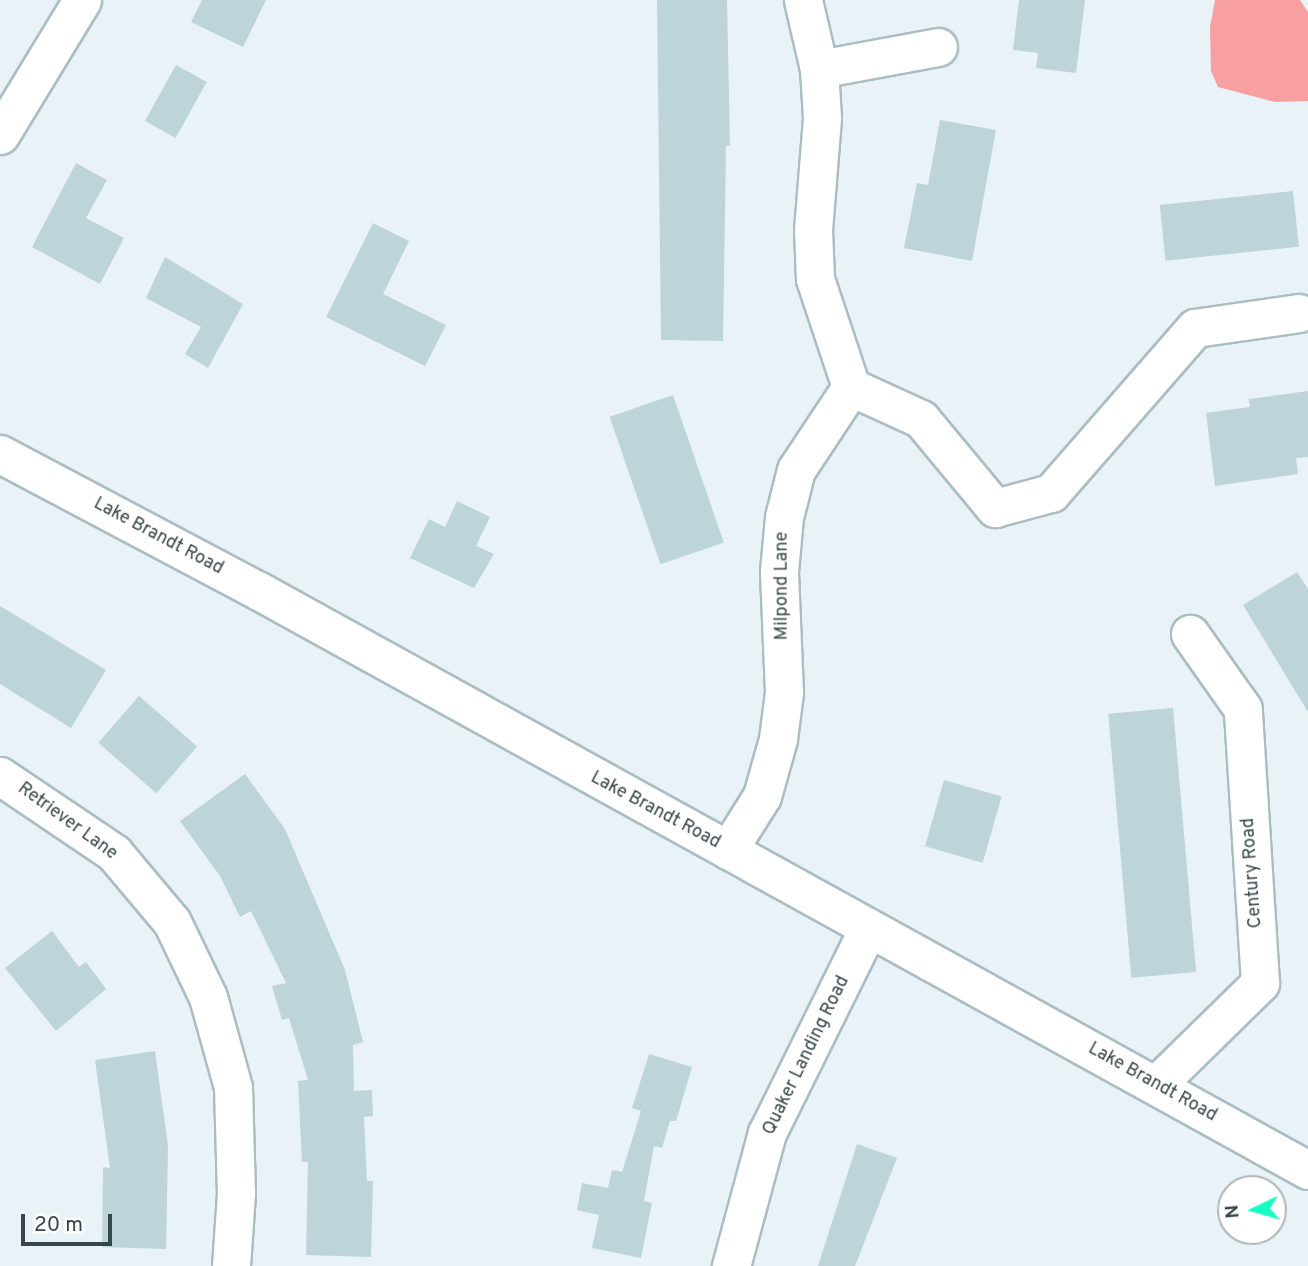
<!DOCTYPE html>
<style>
body{margin:0}
#map{position:relative;width:1308px;height:1266px;overflow:hidden;background:#e9f2f6;font-family:Overpass,sans-serif}
div>[style]{position:absolute}
.water>*{inset:0;background:#f8a0a1}
.building>*{inset:0;background:#bdd4d9;transform-origin:0 0}
.roads{filter:drop-shadow(2px 0 #aabdc2) drop-shadow(-2px 0 #aabdc2) drop-shadow(0 2px #aabdc2) drop-shadow(0 -2px #aabdc2)}
.minor>*{height:37px;margin:-18.5px;padding:0 18.5px;transform-origin:18.5px;border-radius:18.5px;background:#fff}
span{translate:-50% -50%;white-space:nowrap;text-align:center;line-height:1.15;-webkit-text-stroke:5px #fff;paint-order:stroke}
.street-label{font-size:18px;color:#36474a}
.north{position:absolute;left:1217px;top:1175px;width:70px;height:70px;box-sizing:border-box;background:#fff;border:2px solid #afb5b7;border-radius:50%;rotate:265deg;font-size:19px;font-weight:700;line-height:28px;text-align:center;color:#36474a}
.north::after{content:'';display:block;margin:auto;width:24px;height:32px;background:#17ffc0;clip-path:polygon(50% 0,100% 100%,50% 72%,0 100%)}
.scale{position:absolute;left:21px;top:1214px;width:91px;height:32px;box-sizing:border-box;border:4px solid #36474a;border-top:0;padding-left:9px;font-size:21px;line-height:24px;white-space:nowrap;color:#36474a;-webkit-text-stroke:5px #fff;paint-order:stroke}
</style>
<div id="map">
<div class="water">
<i style="clip-path:polygon(1215px 0,1300px 0,1308px 12px,1308px 101px,1275px 102px,1218px 87px,1211px 71px,1210px 27px)"></i>
</div>
<div class="building">
<i style="clip-path:polygon(202px 0,266px 0,243px 47px,191px 22px)"></i>
<i style="clip-path:polygon(657px 0,727px 0,730px 146px,726px 146px,723px 341px,661px 340px)"></i>
<i style="clip-path:polygon(1019px 0,1085px 0,1076px 73px,1036px 68px,1038px 53px,1013px 50px)"></i>
<i style="left:176px;top:65px;width:35px;height:64px;rotate:29deg"></i>
<i style="clip-path:polygon(940px 120px,996px 130px,972px 261px,904px 248px,917px 183px,928px 185px)"></i>
<i style="clip-path:polygon(76px 163px,107px 180px,86px 218px,124px 238px,100px 284px,32px 247px)"></i>
<i style="left:1293px;top:191px;width:56px;height:134px;rotate:84deg"></i>
<i style="clip-path:polygon(373px 223px,409px 241px,383px 294px,446px 325px,425px 366px,326px 317px)"></i>
<i style="clip-path:polygon(165px 257px,243px 304px,208px 368px,185px 354px,201px 327px,146px 298px)"></i>
<i style="clip-path:polygon(1308px 391px,1308px 457px,1296px 458px,1298px 474px,1215px 486px,1206px 413px,1250px 407px,1249px 399px)"></i>
<i style="left:673px;top:395px;width:156px;height:67px;rotate:71deg"></i>
<i style="clip-path:polygon(457px 501px,490px 517px,476px 546px,494px 554px,474px 588px,410px 558px,429px 519px,445px 527px)"></i>
<i style="clip-path:polygon(1297px 572px,1308px 589px,1308px 712px,1243px 605px)"></i>
<i style="clip-path:polygon(0 606px,106px 670px,71px 728px,0 684px)"></i>
<i style="left:139px;top:696px;width:77px;height:62px;rotate:41deg"></i>
<i style="left:1173px;top:708px;width:265px;height:65px;rotate:85deg"></i>
<i style="clip-path:polygon(245px 774px,285px 829px,345px 970px,363px 1042px,353px 1045px,354px 1091px,372px 1090px,373px 1116px,364px 1117px,367px 1181px,373px 1181px,371px 1257px,306px 1255px,308px 1162px,302px 1162px,298px 1081px,308px 1080px,289px 1018px,282px 1020px,272px 986px,286px 983px,251px 911px,240px 917px,220px 876px,180px 821px)"></i>
<i style="left:944px;top:780px;width:60px;height:69px;rotate:16deg"></i>
<i style="clip-path:polygon(52px 931px,79px 967px,86px 962px,106px 989px,56px 1031px,5px 968px)"></i>
<i style="clip-path:polygon(155px 1051px,168px 1146px,166px 1249px,102px 1247px,103px 1167px,110px 1168px,95px 1060px)"></i>
<i style="clip-path:polygon(649px 1054px,692px 1067px,676px 1121px,670px 1121px,662px 1148px,654px 1146px,644px 1201px,652px 1203px,641px 1258px,592px 1248px,599px 1215px,577px 1210px,582px 1183px,608px 1188px,612px 1170px,622px 1172px,641px 1111px,632px 1108px)"></i>
<i style="clip-path:polygon(857px 1144px,897px 1158px,855px 1266px,818px 1266px)"></i>
</div>
<div class="roads">
<div class="minor">
<i style="left:819px;top:69px;width:121px;rotate:-10.5deg"></i>
<i style="left:0;top:135px;width:158px;rotate:-58.7deg"></i>
<i style="left:851px;top:387px;width:77px;rotate:24.6deg"></i>
<i style="left:921px;top:419px;width:116px;rotate:50.3deg"></i>
<i style="left:995px;top:508px;width:58px;rotate:-15deg"></i>
<i style="left:1051px;top:493px;width:219px;rotate:-48.9deg"></i>
<i style="left:1195px;top:328px;width:105px;rotate:-8.2deg"></i>
<i style="left:0;top:454px;width:293px;rotate:27.9deg"></i>
<i style="left:259px;top:591px;width:1198px;rotate:28.9deg"></i>
<i style="left:0;top:776px;width:138px;rotate:34deg"></i>
<i style="left:114px;top:853px;width:90px;rotate:50deg"></i>
<i style="left:172px;top:922px;width:83px;rotate:64.4deg"></i>
<i style="left:208px;top:997px;width:93px;rotate:74.5deg"></i>
<i style="left:233px;top:1087px;width:106px;rotate:88.4deg"></i>
<i style="left:236px;top:1193px;width:73px;rotate:93.9deg"></i>
<i style="left:728px;top:850px;width:64px;rotate:-57.8deg"></i>
<i style="left:762px;top:796px;width:59px;rotate:-74.3deg"></i>
<i style="left:778px;top:739px;width:47px;rotate:-82.7deg"></i>
<i style="left:784px;top:692px;width:121px;rotate:-92.4deg"></i>
<i style="left:779px;top:571px;width:54px;rotate:-84.7deg"></i>
<i style="left:784px;top:517px;width:49px;rotate:-75.7deg"></i>
<i style="left:796px;top:470px;width:100px;rotate:-56.5deg"></i>
<i style="left:851px;top:387px;width:114px;rotate:-108.4deg"></i>
<i style="left:815px;top:279px;width:49px;rotate:-92.3deg"></i>
<i style="left:813px;top:230px;width:112px;rotate:-85.4deg"></i>
<i style="left:822px;top:118px;width:49px;rotate:-93.5deg"></i>
<i style="left:819px;top:69px;width:71px;rotate:-103.1deg"></i>
<i style="left:1156px;top:1085px;width:146px;rotate:-44.4deg"></i>
<i style="left:1260px;top:983px;width:275px;rotate:-93.6deg"></i>
<i style="left:1243px;top:709px;width:92px;rotate:-125.2deg"></i>
<i style="left:731px;top:1266px;width:138px;rotate:-74.9deg"></i>
<i style="left:767px;top:1133px;width:228px;rotate:-63.7deg"></i>
</div>
</div>
<div class="street-label">
<span style="left:158px;top:537px;rotate:28deg">Lake Brandt Road</span>
<span style="left:783px;top:586px;rotate:-90deg">Milpond Lane</span>
<span style="left:655px;top:811px;rotate:28deg">Lake Brandt Road</span>
<span style="left:67px;top:822px;rotate:36deg">Retriever Lane</span>
<span style="left:1253px;top:873px;rotate:-94deg">Century Road</span>
<span style="left:807px;top:1056px;rotate:-64deg">Quaker Landing Road</span>
<span style="left:1152px;top:1083px;rotate:29deg">Lake Brandt Road</span>
</div>
<div class="north">N</div>
<div class="scale">20 m</div>
</div>
